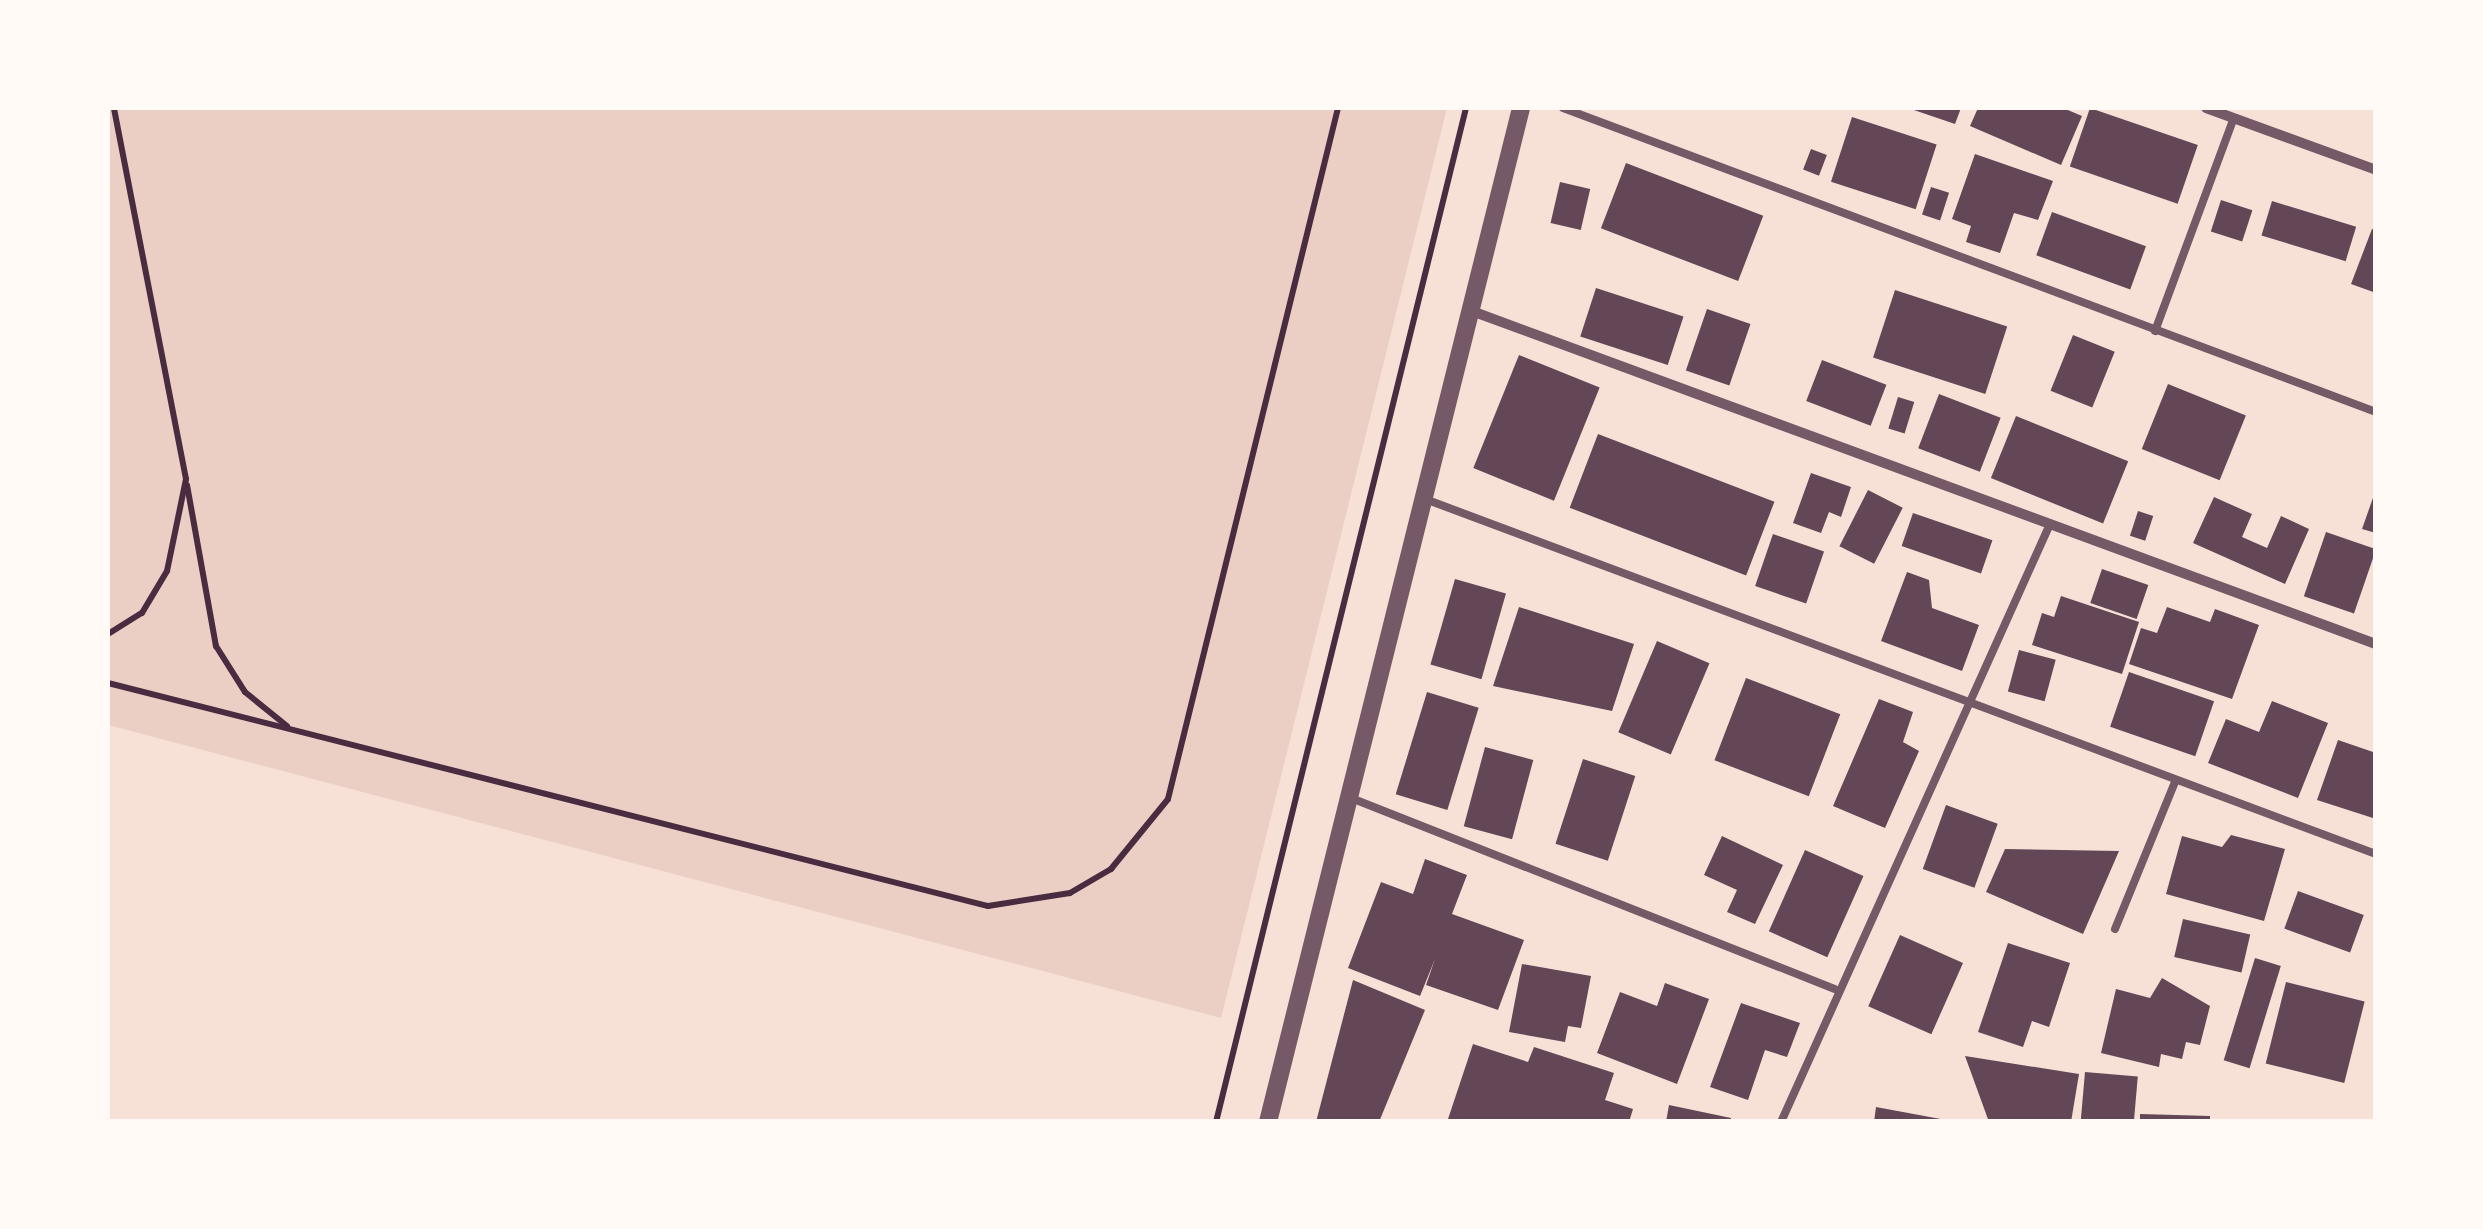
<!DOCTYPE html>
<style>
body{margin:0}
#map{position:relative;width:2483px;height:1229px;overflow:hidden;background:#f7e1d7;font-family:Lato,sans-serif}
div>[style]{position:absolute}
.green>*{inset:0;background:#ebcfc5}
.building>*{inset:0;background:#644757;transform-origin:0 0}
.path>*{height:6px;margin:-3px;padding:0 3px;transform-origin:3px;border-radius:3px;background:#4a2c40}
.service>*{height:8px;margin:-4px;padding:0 4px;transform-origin:4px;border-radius:4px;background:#755966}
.minor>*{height:10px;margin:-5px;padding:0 5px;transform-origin:5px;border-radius:5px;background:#755966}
.tertiary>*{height:18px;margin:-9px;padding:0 9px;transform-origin:9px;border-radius:9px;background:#755966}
span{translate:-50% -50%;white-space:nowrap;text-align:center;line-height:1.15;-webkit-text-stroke:8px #fffaf5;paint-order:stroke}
.frame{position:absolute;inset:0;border:110px solid #fffaf5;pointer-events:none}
</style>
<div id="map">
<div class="green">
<i style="clip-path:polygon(108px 108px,1447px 108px,1221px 1018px,108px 725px)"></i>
</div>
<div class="building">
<i style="clip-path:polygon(1908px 108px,1961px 108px,1955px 124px)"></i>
<i style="clip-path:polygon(1978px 108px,2063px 108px,2082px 116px,2061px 165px,1970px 126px)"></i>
<i style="left:2090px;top:108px;width:114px;height:62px;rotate:19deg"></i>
<i style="left:1852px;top:117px;width:89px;height:68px;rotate:18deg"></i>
<i style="left:1811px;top:149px;width:17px;height:22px;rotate:21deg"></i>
<i style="clip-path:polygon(1975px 154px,2053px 181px,2038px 220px,2014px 213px,2000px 253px,1966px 242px,1971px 226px,1952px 219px)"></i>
<i style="left:1626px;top:163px;width:147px;height:70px;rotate:21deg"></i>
<i style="left:1560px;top:182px;width:31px;height:42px;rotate:13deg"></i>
<i style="left:1931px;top:187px;width:19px;height:29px;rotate:18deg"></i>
<i style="left:2221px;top:200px;width:33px;height:33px;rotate:18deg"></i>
<i style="left:2272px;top:201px;width:88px;height:36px;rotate:17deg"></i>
<i style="left:2052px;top:212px;width:100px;height:46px;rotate:20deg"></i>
<i style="clip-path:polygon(2372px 229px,2376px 230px,2376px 293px,2351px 284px)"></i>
<i style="left:1596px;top:288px;width:92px;height:51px;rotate:18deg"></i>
<i style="left:1895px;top:290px;width:118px;height:71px;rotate:18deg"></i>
<i style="left:1707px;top:309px;width:46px;height:65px;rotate:19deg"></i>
<i style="left:2073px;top:335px;width:45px;height:60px;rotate:22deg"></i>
<i style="left:1519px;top:355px;width:87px;height:122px;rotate:22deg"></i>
<i style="left:1822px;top:360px;width:69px;height:44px;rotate:21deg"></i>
<i style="left:2168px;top:384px;width:84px;height:70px;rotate:22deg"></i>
<i style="left:1939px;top:394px;width:66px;height:58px;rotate:21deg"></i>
<i style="left:1898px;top:397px;width:17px;height:33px;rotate:17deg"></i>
<i style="left:2016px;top:416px;width:121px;height:67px;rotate:22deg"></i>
<i style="left:1598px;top:434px;width:189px;height:79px;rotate:21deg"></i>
<i style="clip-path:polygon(1811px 473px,1851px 487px,1841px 517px,1829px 512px,1821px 533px,1793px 523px)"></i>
<i style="left:1868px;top:490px;width:39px;height:63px;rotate:27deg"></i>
<i style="clip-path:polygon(2375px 492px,2376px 492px,2376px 533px,2362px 529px)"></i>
<i style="clip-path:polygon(2214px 497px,2252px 514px,2242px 537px,2267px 548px,2281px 516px,2309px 529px,2285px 584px,2193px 543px)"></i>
<i style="left:2138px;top:511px;width:16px;height:26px;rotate:18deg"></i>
<i style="left:1913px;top:513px;width:84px;height:35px;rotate:19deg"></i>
<i style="left:2326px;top:532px;width:53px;height:68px;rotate:19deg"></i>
<i style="left:1773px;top:534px;width:54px;height:55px;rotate:19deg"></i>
<i style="left:2102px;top:569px;width:49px;height:36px;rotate:19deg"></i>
<i style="clip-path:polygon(1907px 572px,1929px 580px,1932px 608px,1979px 625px,1962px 671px,1881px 641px)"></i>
<i style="left:1455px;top:579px;width:53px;height:89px;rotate:16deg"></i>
<i style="clip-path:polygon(2061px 596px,2139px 622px,2122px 674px,2032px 645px,2042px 613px,2054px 617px)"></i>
<i style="clip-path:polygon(1519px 607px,1634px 644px,1612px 711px,1493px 686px)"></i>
<i style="clip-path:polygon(2167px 607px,2210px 622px,2215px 609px,2259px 625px,2232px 699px,2129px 664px,2141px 628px,2157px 633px)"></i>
<i style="left:1657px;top:641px;width:57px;height:99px;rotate:23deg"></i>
<i style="left:2019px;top:650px;width:38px;height:43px;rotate:15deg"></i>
<i style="left:2129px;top:672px;width:90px;height:58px;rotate:19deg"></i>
<i style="left:1746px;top:678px;width:101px;height:88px;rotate:21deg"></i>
<i style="left:1427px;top:692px;width:54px;height:107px;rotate:17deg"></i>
<i style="clip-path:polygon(1879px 699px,1913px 712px,1903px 742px,1919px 751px,1885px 828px,1833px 806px)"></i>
<i style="clip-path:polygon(2272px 701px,2328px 723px,2298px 798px,2208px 763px,2226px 719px,2259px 732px)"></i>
<i style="clip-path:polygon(2338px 740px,2376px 753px,2376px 819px,2317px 800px)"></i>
<i style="left:1485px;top:747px;width:50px;height:82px;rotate:15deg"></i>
<i style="left:1583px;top:759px;width:55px;height:89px;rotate:18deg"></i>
<i style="left:1946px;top:805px;width:55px;height:68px;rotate:20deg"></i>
<i style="clip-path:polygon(2231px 835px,2285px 849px,2264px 921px,2166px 894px,2182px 836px,2222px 847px)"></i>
<i style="clip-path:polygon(1722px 836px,1783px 865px,1755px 924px,1727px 912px,1737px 890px,1704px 875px)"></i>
<i style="clip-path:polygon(2005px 849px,2119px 851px,2083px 934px,1986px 892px)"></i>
<i style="left:1805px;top:850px;width:64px;height:89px;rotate:24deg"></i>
<i style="clip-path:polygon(1425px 859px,1467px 875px,1452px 914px,1524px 940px,1498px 1010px,1426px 985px,1435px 959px,1420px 996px,1348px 968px,1381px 882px,1413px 894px)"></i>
<i style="left:2298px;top:891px;width:70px;height:40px;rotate:20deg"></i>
<i style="left:2183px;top:919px;width:69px;height:39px;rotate:13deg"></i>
<i style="left:1900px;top:935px;width:69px;height:78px;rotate:24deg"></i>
<i style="clip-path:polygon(2008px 943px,2070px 963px,2049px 1027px,2032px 1021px,2023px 1047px,1978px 1032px)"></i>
<i style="left:2255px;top:958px;width:27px;height:107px;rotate:17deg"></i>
<i style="clip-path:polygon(1522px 964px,1591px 976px,1581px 1028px,1568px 1026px,1565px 1042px,1509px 1032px)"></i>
<i style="clip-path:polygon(2162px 978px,2210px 1006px,2200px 1045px,2186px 1042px,2182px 1059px,2161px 1054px,2159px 1067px,2101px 1053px,2116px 989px,2150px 998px)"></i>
<i style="clip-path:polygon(1353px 980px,1425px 1010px,1379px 1122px,1316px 1122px)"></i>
<i style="left:2286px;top:982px;width:81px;height:84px;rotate:14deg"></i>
<i style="clip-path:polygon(1665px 983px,1709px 999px,1677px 1084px,1597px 1053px,1620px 992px,1657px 1006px)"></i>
<i style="clip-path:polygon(1741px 1003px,1800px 1023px,1787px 1057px,1765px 1050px,1748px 1100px,1710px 1087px)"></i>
<i style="clip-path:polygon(1473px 1044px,1528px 1062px,1534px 1047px,1614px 1073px,1605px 1100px,1633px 1109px,1629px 1122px,1447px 1122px)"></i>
<i style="clip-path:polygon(1965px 1056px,2079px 1074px,2071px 1122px,1989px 1122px)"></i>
<i style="left:2085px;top:1072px;width:53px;height:50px;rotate:5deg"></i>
<i style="clip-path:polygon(1669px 1105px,1731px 1118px,1731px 1122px,1666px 1122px)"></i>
<i style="clip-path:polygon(1876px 1107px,1946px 1120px,1946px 1122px,1874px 1122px)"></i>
<i style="clip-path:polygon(2140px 1114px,2210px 1116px,2210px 1122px,2140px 1122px)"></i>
</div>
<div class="path">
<i style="left:187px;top:485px;width:164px;rotate:79.8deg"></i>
<i style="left:216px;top:646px;width:54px;rotate:57.8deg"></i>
<i style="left:245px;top:692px;width:54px;rotate:39deg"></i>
<i style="left:108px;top:634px;width:40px;rotate:-32deg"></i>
<i style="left:142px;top:613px;width:49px;rotate:-59.2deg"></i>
<i style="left:167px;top:571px;width:94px;rotate:-78.3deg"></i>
<i style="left:186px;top:479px;width:378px;rotate:-101deg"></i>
<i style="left:108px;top:683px;width:908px;rotate:14.22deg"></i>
<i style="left:988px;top:906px;width:83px;rotate:-9deg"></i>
<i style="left:1070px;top:893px;width:48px;rotate:-30.3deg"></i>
<i style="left:1111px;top:869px;width:90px;rotate:-50.8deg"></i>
<i style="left:1168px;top:799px;width:712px;rotate:-76.18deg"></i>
<i style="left:1216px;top:1122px;width:1044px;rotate:-76.15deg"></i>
</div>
<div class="service">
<i style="left:1563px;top:108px;width:868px;rotate:20.5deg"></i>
<i style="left:2155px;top:331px;width:227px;rotate:-69.7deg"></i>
<i style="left:1425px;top:499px;width:1015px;rotate:20.47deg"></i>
<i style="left:1351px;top:798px;width:520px;rotate:21.54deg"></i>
<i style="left:2115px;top:929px;width:159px;rotate:-67.8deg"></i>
<i style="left:1781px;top:1122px;width:656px;rotate:-65.78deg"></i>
</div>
<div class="minor">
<i style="left:2206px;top:108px;width:181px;rotate:20deg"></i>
<i style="left:1469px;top:310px;width:967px;rotate:20.22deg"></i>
</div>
<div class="tertiary">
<i style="left:1268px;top:1122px;width:1045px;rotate:-75.99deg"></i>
</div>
<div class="frame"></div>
</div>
